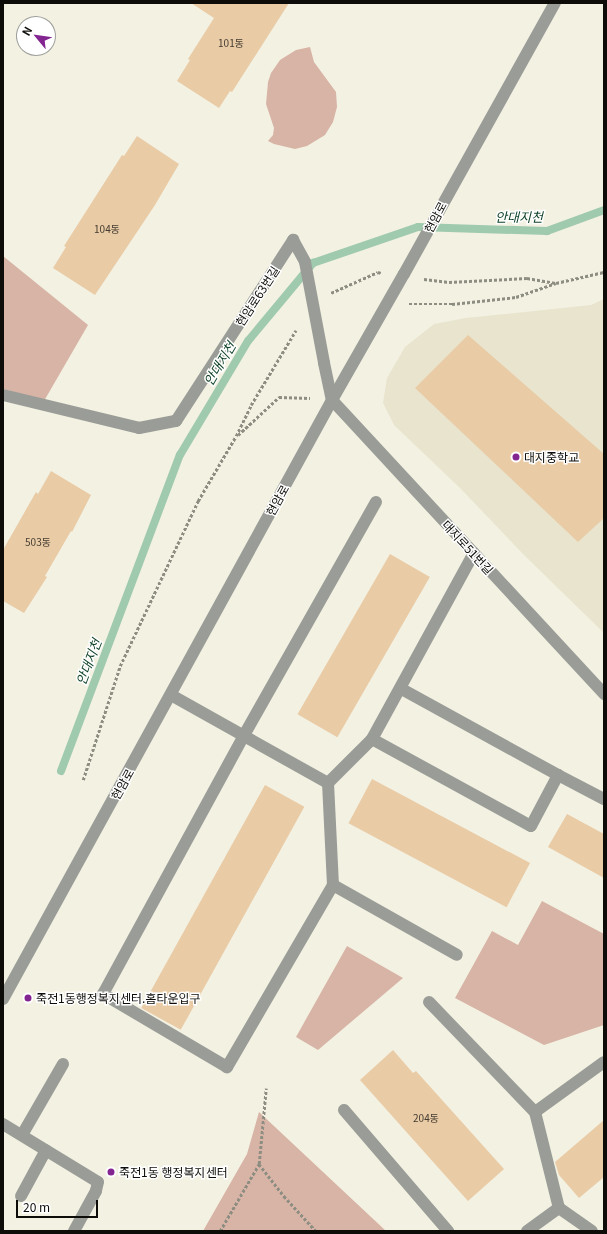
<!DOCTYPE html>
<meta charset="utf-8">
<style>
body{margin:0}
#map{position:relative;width:607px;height:1234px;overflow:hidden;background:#f3f1e2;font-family:Georgia,"Noto Sans KR",serif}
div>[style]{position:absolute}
.built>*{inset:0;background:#e8e4ce}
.green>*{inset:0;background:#d7b4a5}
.stream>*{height:8px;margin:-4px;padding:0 4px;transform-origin:4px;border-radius:4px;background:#a0caae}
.building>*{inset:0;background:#e9cba6;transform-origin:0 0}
.path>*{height:2.5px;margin-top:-1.25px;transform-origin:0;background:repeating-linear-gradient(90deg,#8e8d82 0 3px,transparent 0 5px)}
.minor>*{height:12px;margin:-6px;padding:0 6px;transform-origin:6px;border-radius:6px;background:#9a9d97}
.minor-bridge>*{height:12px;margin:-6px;padding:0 6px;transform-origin:6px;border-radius:6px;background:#9a9d97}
.dots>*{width:11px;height:11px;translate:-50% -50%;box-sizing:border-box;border:2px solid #fff;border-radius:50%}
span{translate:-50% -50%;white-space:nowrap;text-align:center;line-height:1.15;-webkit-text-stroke:3px #fff;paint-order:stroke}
.number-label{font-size:10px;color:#443c30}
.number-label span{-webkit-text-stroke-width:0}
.street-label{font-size:12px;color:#0d0c08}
.poi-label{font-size:12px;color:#0d0c08}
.left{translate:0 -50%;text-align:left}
.water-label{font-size:13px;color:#0b3f24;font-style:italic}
.frame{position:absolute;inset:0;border:4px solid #0d0c08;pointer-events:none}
.north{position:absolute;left:16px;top:16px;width:40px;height:40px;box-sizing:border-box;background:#fff;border:1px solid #9e9e9c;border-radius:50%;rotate:299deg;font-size:11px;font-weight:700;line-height:16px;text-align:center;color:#0d0c08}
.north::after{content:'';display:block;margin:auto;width:14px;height:18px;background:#832590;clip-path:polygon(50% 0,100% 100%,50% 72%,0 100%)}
.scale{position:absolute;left:16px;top:1200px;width:82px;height:18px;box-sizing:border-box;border:2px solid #0d0c08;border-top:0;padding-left:5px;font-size:12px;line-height:14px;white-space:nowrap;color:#0d0c08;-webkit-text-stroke:3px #fff;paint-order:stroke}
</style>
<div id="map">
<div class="built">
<i style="clip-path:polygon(604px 299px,604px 633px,523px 554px,461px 489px,394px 425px,383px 403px,387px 378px,405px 347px,434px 324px,466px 318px,591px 305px)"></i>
</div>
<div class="green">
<i style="clip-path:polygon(310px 47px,314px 62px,336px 92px,337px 107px,333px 122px,325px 135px,307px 146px,295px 149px,274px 144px,268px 141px,273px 135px,274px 128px,266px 104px,268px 82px,271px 73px,280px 60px,296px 50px)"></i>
<i style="clip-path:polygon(3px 256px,88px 325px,44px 401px,3px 389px)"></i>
<i style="clip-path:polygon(542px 901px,604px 934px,604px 1025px,544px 1045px,455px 998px,492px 931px,518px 945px)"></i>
<i style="clip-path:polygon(347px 946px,403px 978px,318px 1050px,296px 1037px)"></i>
<i style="clip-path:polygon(259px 1112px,386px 1231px,203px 1231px,247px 1154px)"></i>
</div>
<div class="stream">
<i style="left:61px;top:771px;width:338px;rotate:-69.4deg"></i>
<i style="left:180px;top:455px;width:133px;rotate:-59.2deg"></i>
<i style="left:248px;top:341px;width:102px;rotate:-50.2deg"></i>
<i style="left:313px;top:263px;width:111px;rotate:-18.9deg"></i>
<i style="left:418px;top:227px;width:129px;rotate:1.8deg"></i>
<i style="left:547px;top:231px;width:61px;rotate:-20.2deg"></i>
</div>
<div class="building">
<i style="clip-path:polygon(191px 3px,289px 3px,232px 92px,230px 91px,219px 108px,177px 81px,190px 60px,188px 59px,214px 18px)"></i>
<i style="clip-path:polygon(137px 136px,179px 164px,155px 205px,95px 295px,53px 268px,66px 247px,64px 246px,122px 155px,124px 156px)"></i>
<i style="clip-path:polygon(468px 335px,604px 454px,604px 518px,578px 542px,415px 388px)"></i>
<i style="clip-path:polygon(51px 471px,91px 495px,72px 532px,71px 531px,45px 576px,47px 577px,24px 613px,3px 601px,3px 550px,36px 492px,38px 494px)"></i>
<i style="left:390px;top:554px;width:46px;height:185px;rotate:30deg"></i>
<i style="left:372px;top:779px;width:179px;height:50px;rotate:28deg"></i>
<i style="left:265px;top:785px;width:45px;height:255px;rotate:29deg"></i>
<i style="clip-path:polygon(567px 814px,604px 834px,604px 878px,548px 847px)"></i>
<i style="clip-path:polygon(393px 1050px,413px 1073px,416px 1071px,504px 1169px,468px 1201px,360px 1080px)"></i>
<i style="clip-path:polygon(604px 1120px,604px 1177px,579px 1198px,559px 1175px,555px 1162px)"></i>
</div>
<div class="path">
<i style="left:424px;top:279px;width:25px;rotate:7deg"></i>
<i style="left:449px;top:282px;width:78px;rotate:-2.9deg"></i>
<i style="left:527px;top:278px;width:29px;rotate:10deg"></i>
<i style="left:556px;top:283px;width:49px;rotate:-12.9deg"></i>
<i style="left:331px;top:293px;width:51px;rotate:-24.1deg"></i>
<i style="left:378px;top:272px;width:3px;rotate:18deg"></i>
<i style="left:409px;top:304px;width:43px"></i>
<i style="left:452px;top:304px;width:64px;rotate:-6.2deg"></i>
<i style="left:516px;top:297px;width:42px;rotate:-19.3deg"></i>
<i style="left:238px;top:435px;width:56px;rotate:-42.8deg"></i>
<i style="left:279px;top:397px;width:31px;rotate:2deg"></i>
<i style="left:83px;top:780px;width:120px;rotate:-72deg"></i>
<i style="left:120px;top:666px;width:183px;rotate:-64.7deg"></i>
<i style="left:198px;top:501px;width:75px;rotate:-59.7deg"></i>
<i style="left:236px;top:436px;width:34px;rotate:-64deg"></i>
<i style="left:251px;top:405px;width:87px;rotate:-59deg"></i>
<i style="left:259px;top:1164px;width:41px;rotate:52deg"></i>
<i style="left:284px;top:1196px;width:47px;rotate:47.6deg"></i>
<i style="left:220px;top:1231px;width:78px;rotate:-59.8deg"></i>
<i style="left:259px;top:1164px;width:76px;rotate:-84.7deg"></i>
</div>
<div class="minor">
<i style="left:324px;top:363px;width:38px;rotate:78deg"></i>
<i style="left:332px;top:400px;width:401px;rotate:47.2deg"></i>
<i style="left:3px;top:395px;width:140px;rotate:13.6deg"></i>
<i style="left:139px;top:428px;width:38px;rotate:-11deg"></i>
<i style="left:176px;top:421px;width:216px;rotate:-57.1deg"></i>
<i style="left:293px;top:240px;width:25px;rotate:61deg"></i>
<i style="left:171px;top:695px;width:180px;rotate:29.3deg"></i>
<i style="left:328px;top:783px;width:62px;rotate:-45deg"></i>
<i style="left:372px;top:739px;width:212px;rotate:-61.3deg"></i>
<i style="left:372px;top:739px;width:181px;rotate:28.7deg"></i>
<i style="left:531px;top:826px;width:58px;rotate:-62.1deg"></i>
<i style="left:558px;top:775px;width:180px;rotate:-151.2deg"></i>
<i style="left:558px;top:775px;width:52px;rotate:27.6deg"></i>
<i style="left:328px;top:783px;width:102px;rotate:87.2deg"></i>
<i style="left:333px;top:885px;width:211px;rotate:120.2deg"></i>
<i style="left:227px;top:1067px;width:144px;rotate:-149.5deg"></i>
<i style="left:103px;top:994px;width:293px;rotate:-61.4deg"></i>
<i style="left:243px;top:737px;width:270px;rotate:-60.5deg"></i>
<i style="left:333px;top:885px;width:142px;rotate:29.4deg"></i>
<i style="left:3px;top:999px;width:683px;rotate:-61.22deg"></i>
<i style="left:332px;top:400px;width:145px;rotate:-60.3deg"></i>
<i style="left:404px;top:274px;width:310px;rotate:-60.9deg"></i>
<i style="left:429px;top:1002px;width:153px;rotate:46.1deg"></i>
<i style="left:535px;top:1112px;width:99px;rotate:76deg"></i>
<i style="left:559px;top:1208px;width:40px;rotate:34.9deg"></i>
<i style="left:344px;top:1110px;width:160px;rotate:49.3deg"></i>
<i style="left:535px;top:1112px;width:85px;rotate:-35.9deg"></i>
<i style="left:3px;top:1124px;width:111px;rotate:31.4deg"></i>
<i style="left:98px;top:1182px;width:9px;rotate:103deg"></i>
<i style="left:96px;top:1191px;width:46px;rotate:118.8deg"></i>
<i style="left:22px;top:1135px;width:82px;rotate:-60deg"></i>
<i style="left:21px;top:1196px;width:52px;rotate:-61.5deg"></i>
<i style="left:527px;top:1231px;width:39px;rotate:-36deg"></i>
</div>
<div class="minor-bridge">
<i style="left:305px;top:262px;width:103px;rotate:79.3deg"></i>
</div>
<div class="dots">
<i style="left:516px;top:457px;background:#832590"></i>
<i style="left:28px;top:998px;background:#832590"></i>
<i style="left:111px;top:1172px;background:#832590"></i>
</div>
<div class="number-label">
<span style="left:231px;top:43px">101동</span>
<span style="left:107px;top:229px">104동</span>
<span style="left:38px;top:542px">503동</span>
<span style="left:426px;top:1118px">204동</span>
</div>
<div class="street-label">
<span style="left:435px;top:217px;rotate:-62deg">현암로</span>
<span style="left:257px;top:296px;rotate:-57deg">현암로63번길</span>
<span style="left:277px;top:500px;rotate:-61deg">현암로</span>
<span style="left:468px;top:547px;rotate:47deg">대지로51번길</span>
<span style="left:122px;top:784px;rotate:-61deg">현암로</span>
</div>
<div class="poi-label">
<span class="left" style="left:524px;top:457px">대지중학교</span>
<span class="left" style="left:36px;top:998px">죽전1동행정복지센터.홈타운입구</span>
<span class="left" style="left:119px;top:1172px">죽전1동 행정복지센터</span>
</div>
<div class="water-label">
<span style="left:519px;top:217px">안대지천</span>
<span style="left:220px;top:364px;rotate:-59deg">안대지천</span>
<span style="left:89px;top:662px;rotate:-69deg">안대지천</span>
</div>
<div class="frame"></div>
<div class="north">N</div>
<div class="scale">20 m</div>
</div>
